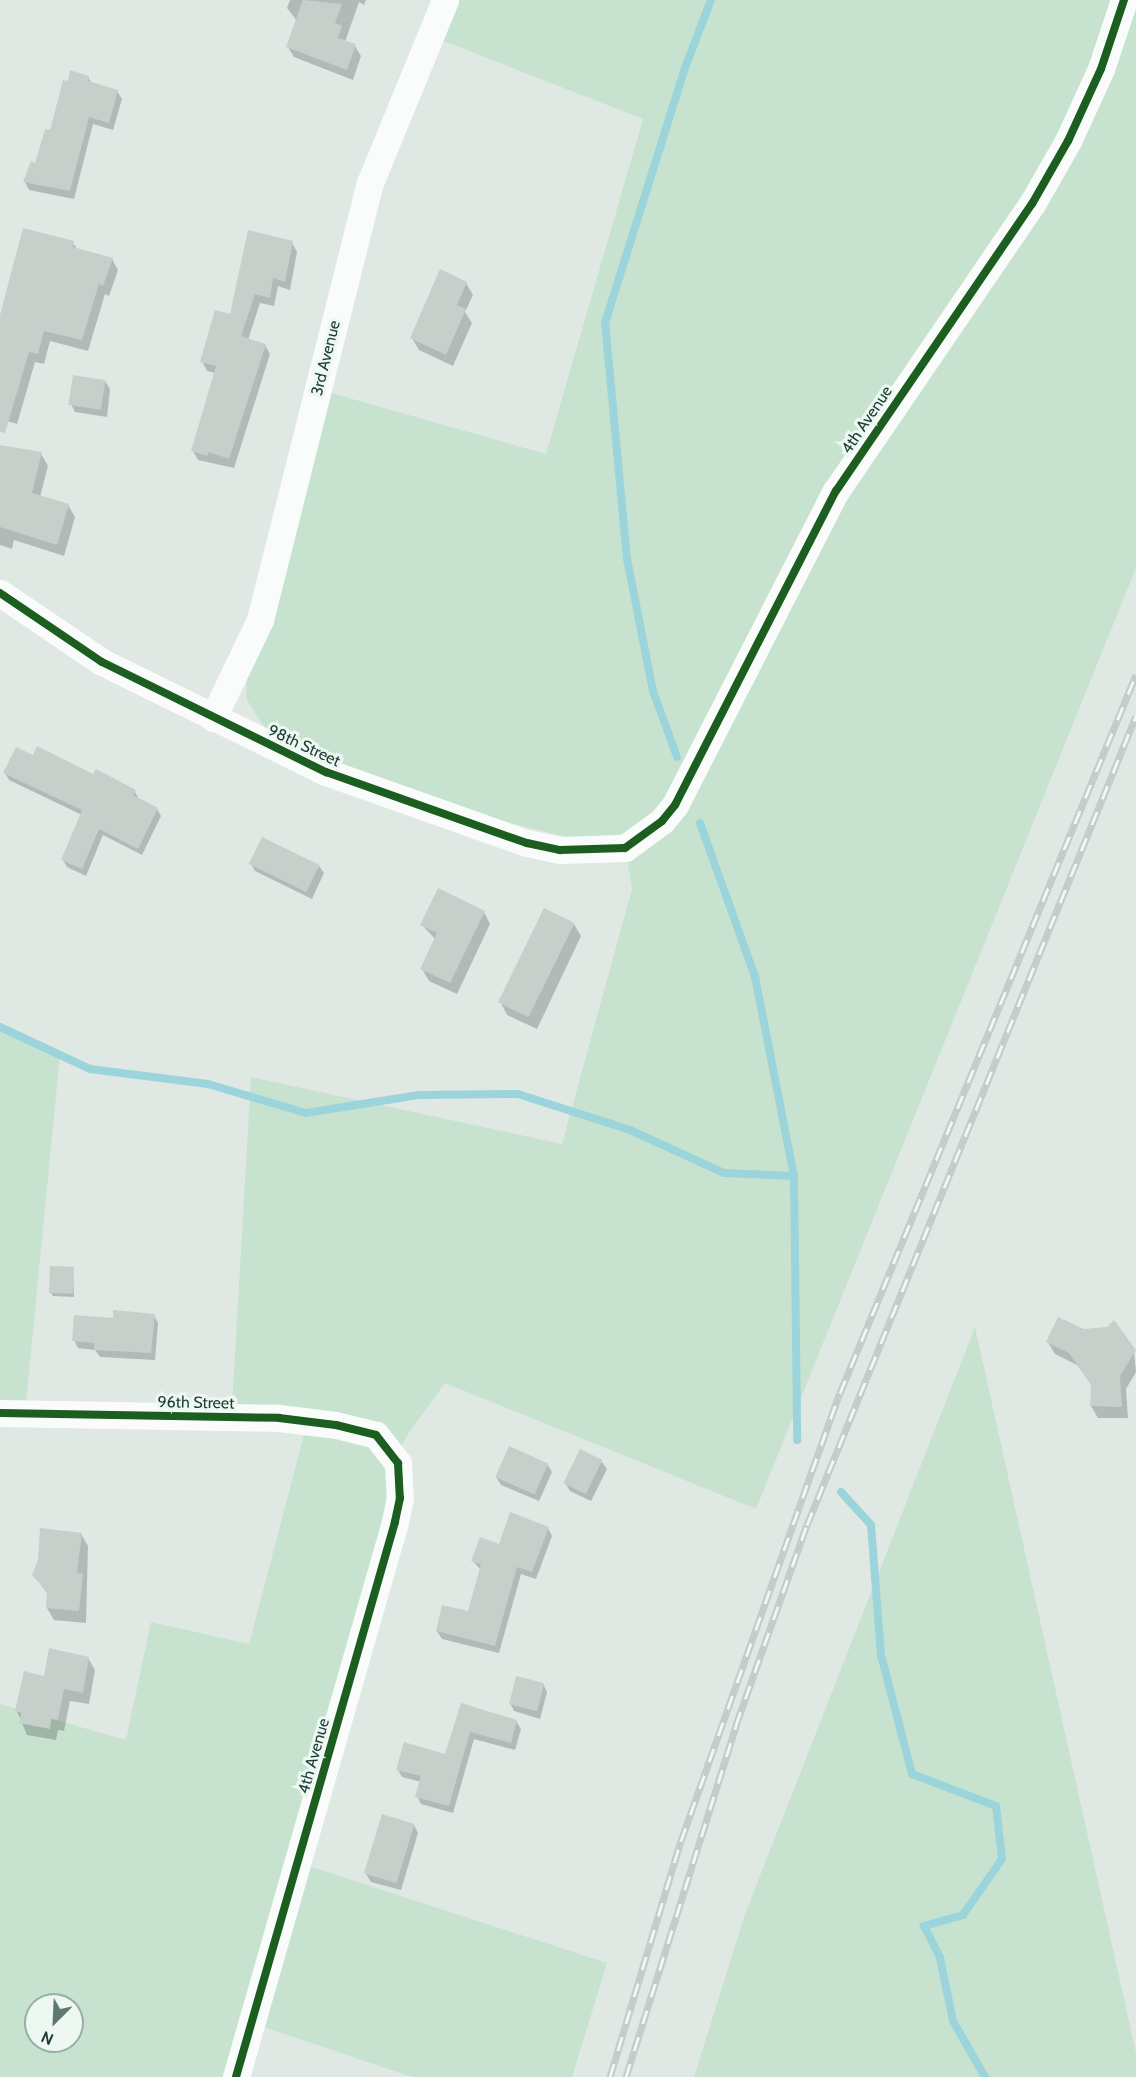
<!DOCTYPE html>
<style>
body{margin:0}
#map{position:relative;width:1136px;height:2077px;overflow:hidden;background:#e0e8e4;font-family:Cabin,sans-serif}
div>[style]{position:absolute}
.green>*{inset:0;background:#c7e3cf}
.shadow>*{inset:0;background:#0003}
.stream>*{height:8px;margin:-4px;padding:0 4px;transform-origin:4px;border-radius:4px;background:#9bd5db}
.building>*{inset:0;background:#c7cfcb;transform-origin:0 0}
.street>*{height:27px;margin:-13.5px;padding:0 13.5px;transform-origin:13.5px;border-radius:13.5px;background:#fafcfb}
.rail>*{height:7px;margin-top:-3.5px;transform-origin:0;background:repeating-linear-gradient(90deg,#eef8f2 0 14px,#c5cac8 0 28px);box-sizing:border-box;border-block:2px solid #c5cac8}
.cycleway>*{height:8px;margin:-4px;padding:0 4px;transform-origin:4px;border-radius:4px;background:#1b5e20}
span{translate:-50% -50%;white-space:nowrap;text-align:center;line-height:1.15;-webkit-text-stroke:6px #eef8f2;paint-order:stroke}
.street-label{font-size:16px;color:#1d3c33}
.north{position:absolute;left:24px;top:1993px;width:60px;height:60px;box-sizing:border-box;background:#eef8f2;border:2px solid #9aada6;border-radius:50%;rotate:204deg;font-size:16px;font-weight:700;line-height:24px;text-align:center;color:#1d3c33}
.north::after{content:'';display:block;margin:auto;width:21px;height:27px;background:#617871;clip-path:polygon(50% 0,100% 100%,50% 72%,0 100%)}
</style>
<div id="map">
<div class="green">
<i style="clip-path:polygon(evenodd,456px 0,1136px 0,1136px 568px,756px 1509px,445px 1383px,408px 1434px,388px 1468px,385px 1519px,287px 1859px,607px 1963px,572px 2077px,412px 2077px,240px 2019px,224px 2077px,0 2077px,0 1704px,126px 1740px,151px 1622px,249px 1644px,310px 1412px,232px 1407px,251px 1077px,562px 1144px,632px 889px,623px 834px,571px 838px,498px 820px,295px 747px,265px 728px,247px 700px,246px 679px,328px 392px,546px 454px,643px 119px,441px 40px,456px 0,36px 2005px,72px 2005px,72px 2041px,36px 2041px,36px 2005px)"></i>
<i style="clip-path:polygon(0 1027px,60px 1055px,25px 1413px,0 1419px)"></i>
<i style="clip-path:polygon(975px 1327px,1136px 2053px,1136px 2077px,694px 2077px,745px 1914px)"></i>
</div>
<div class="shadow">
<i style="clip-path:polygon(290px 0,366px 0,364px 5px,359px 2px,345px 42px,355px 46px,361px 56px,353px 80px,294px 57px,288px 47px,297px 21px,287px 8px)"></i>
<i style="clip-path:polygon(88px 77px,92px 84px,117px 91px,122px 99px,113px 130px,93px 124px,74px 199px,29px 190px,25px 182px,36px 165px,69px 83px)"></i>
<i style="clip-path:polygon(73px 243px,78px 250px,112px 259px,118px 270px,109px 296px,105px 294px,88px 351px,50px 341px,44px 364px,35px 362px,17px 424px,0 419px,0 324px)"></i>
<i style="clip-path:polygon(292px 243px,297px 252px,290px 290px,278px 286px,274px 306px,260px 303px,248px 340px,265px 345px,270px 354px,234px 468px,198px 460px,193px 451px,215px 373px,207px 371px,202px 361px,231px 316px)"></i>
<i style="clip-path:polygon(466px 283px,473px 295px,465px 312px,472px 323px,453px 366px,419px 350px,412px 338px)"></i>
<i style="clip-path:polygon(105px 381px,110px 389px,107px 417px,75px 412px,71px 404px)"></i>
<i style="clip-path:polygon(0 451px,41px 454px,48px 466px,40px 497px,68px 505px,75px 517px,64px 556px,14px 540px,12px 549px,0 545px)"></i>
<i style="clip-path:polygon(34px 757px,135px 792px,139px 799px,157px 809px,161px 816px,142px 855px,103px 835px,86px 876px,67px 867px,63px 860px,82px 815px,9px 780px,5px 773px)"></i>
<i style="clip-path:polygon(251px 864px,319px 866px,324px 873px,312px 899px,255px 871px)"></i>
<i style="clip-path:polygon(484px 912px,490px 924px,457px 994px,429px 981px,422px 969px,436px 940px,422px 925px)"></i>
<i style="clip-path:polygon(574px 924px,581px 936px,537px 1029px,507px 1015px,501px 1003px)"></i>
<i style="clip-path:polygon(73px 1268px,74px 1297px,53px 1296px,51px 1293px)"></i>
<i style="clip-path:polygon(154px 1315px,158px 1323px,155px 1360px,100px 1357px,95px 1350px,78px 1348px,74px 1340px,114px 1320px)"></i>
<i style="clip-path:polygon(1048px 1342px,1134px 1351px,1136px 1372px,1126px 1389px,1128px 1418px,1098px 1418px,1091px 1406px,1093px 1386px,1077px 1365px,1055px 1354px)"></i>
<i style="clip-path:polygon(602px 1462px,607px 1469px,591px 1501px,570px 1491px,565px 1483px)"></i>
<i style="clip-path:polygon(547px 1464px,552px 1472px,539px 1501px,501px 1485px,496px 1477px)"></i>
<i style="clip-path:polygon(548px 1528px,552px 1536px,536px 1579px,521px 1574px,499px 1653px,442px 1639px,437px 1631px,469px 1613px,481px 1570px,473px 1561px)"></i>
<i style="clip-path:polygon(81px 1534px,88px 1546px,86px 1623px,54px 1620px,47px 1608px,49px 1596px,34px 1575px)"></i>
<i style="clip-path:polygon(88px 1658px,95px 1670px,89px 1704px,70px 1701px,64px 1731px,58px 1730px,56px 1740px,27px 1735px,17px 1711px,45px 1678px)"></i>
<i style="clip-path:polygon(543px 1684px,547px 1692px,540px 1719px,514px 1711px,510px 1703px)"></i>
<i style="clip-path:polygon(462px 1704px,516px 1721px,521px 1729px,515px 1750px,474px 1739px,453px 1813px,421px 1804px,417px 1796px,421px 1782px,402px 1777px,398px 1770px,446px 1756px)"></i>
<i style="clip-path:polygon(414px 1825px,418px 1833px,401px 1890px,371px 1882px,366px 1874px)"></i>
</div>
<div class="stream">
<i style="left:677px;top:757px;width:70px;rotate:-110deg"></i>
<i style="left:653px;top:691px;width:135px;rotate:-101.1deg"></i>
<i style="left:627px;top:559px;width:237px;rotate:-95.3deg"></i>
<i style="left:605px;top:323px;width:267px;rotate:-72.6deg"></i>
<i style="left:685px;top:68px;width:73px;rotate:-69.1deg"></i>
<i style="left:700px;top:823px;width:164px;rotate:70.3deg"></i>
<i style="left:755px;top:977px;width:203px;rotate:78.9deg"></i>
<i style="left:794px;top:1176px;width:264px;rotate:89.3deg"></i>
<i style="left:0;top:1027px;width:99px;rotate:25deg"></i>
<i style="left:90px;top:1069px;width:119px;rotate:7.2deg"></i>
<i style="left:208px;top:1084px;width:102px;rotate:16.5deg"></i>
<i style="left:306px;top:1113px;width:114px;rotate:-9.1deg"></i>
<i style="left:419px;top:1095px;width:99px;rotate:-0.6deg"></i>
<i style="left:518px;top:1094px;width:118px;rotate:17.8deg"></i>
<i style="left:630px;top:1130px;width:103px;rotate:24.6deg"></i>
<i style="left:724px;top:1173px;width:70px;rotate:2.5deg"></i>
<i style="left:841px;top:1492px;width:45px;rotate:47.7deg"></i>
<i style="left:871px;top:1525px;width:130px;rotate:85.6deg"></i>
<i style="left:881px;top:1655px;width:123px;rotate:75.4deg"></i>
<i style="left:912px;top:1774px;width:90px;rotate:20.9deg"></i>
<i style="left:996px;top:1806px;width:53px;rotate:83.5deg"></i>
<i style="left:1002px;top:1859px;width:68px;rotate:124.9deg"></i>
<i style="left:963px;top:1915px;width:41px;rotate:164.2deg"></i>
<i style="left:924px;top:1926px;width:36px;rotate:63deg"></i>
<i style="left:940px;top:1958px;width:64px;rotate:78.3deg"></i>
<i style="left:953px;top:2021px;width:64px;rotate:60.3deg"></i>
</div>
<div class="building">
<i style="clip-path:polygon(303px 0,342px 4px,335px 23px,342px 26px,338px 38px,356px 44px,347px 70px,286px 47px)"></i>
<i style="clip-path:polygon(70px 70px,89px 76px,88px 81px,118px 90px,109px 123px,89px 117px,70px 191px,23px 182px,31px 161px,35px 163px,45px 129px,50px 130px,63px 80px,68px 81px)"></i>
<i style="clip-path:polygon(23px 228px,74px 241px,73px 247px,113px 258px,103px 286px,99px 284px,82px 340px,44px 331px,38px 354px,29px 352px,5px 433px,0 432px,0 315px)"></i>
<i style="clip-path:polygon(248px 230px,293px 241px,285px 282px,273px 278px,270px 298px,255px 294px,241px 336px,266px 344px,229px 459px,209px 452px,207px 456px,191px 451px,216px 366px,200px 362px,215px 310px,230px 314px)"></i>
<i style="clip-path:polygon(440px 269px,467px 282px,457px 305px,466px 309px,446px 355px,410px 338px)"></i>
<i style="left:73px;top:375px;width:33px;height:30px;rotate:9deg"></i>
<i style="clip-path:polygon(0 445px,42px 452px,32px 493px,69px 504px,57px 545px,0 527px)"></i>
<i style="clip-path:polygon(37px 746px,93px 774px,96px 769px,136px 790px,133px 795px,158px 808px,138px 849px,99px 829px,82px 869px,61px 860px,82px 810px,3px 773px,16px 747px,33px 755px)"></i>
<i style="left:262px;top:837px;width:64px;height:30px;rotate:26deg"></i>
<i style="clip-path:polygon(438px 888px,485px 911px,450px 983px,420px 969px,437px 933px,420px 925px)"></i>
<i style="left:544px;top:908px;width:34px;height:105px;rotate:26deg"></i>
<i style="left:50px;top:1266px;width:24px;height:27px;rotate:2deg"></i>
<i style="clip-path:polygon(113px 1310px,155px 1314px,151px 1353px,94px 1350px,94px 1343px,72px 1341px,74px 1315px,113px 1318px)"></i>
<i style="clip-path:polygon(1058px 1317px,1084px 1329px,1107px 1327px,1114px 1320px,1136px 1350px,1120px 1376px,1122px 1407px,1090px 1406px,1091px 1385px,1069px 1353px,1046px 1342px)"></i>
<i style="left:509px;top:1446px;width:43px;height:34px;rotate:24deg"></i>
<i style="left:580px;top:1449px;width:25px;height:38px;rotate:26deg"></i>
<i style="clip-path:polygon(510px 1512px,549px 1527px,532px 1572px,517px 1567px,495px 1646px,436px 1631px,442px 1605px,468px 1611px,481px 1564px,471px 1561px,480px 1537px,499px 1544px)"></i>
<i style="clip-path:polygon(40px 1528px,82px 1533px,77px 1573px,83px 1574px,79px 1611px,46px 1608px,47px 1592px,32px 1575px,38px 1560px)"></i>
<i style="clip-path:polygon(49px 1648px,89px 1657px,83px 1693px,64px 1689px,58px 1720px,51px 1719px,50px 1729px,19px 1723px,21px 1713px,15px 1711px,24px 1671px,44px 1676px)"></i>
<i style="left:516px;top:1676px;width:29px;height:29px;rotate:14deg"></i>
<i style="clip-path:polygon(461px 1703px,517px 1720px,511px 1743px,470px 1732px,449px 1806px,415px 1797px,421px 1776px,396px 1770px,404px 1742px,445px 1754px)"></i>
<i style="left:382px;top:1814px;width:34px;height:62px;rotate:17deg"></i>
</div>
<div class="street">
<i style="left:0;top:593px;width:123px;rotate:34.1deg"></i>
<i style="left:102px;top:662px;width:250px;rotate:26.2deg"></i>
<i style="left:326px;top:772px;width:213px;rotate:19.5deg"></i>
<i style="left:527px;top:843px;width:34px;rotate:12deg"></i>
<i style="left:560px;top:850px;width:65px;rotate:-1.8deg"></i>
<i style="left:625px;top:848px;width:46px;rotate:-36.1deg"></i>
<i style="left:662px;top:821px;width:21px;rotate:-51deg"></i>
<i style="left:675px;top:805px;width:353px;rotate:-62.9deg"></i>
<i style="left:836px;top:491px;width:348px;rotate:-55.7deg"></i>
<i style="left:1032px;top:204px;width:73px;rotate:-60.3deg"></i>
<i style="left:1068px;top:141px;width:79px;rotate:-65.4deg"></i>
<i style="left:1101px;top:69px;width:73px;rotate:-71.6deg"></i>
<i style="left:213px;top:718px;width:109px;rotate:-64.4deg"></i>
<i style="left:260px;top:620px;width:451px;rotate:-75.9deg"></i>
<i style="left:370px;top:183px;width:198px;rotate:-67.7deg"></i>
<i style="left:0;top:1413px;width:279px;rotate:1deg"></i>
<i style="left:279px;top:1418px;width:57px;rotate:7deg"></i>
<i style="left:336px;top:1425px;width:41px;rotate:14deg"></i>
<i style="left:376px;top:1435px;width:36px;rotate:52deg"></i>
<i style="left:398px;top:1463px;width:35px;rotate:87deg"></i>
<i style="left:400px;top:1498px;width:25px;rotate:102deg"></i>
<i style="left:395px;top:1522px;width:577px;rotate:105.99deg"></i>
</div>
<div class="rail">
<i style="left:610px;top:2077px;width:246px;rotate:-73.3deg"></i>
<i style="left:681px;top:1841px;width:475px;rotate:-70.5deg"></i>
<i style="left:840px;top:1393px;width:777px;rotate:-67.6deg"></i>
<i style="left:626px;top:2077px;width:369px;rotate:-72.6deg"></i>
<i style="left:736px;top:1725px;width:212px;rotate:-70.5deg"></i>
<i style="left:807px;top:1525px;width:873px;rotate:-67.87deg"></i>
</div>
<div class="cycleway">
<i style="left:0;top:593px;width:123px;rotate:34.1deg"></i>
<i style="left:102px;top:662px;width:250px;rotate:26.2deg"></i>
<i style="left:326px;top:772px;width:213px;rotate:19.5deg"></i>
<i style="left:527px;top:843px;width:34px;rotate:12deg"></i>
<i style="left:560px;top:850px;width:65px;rotate:-1.8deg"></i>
<i style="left:625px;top:848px;width:46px;rotate:-36.1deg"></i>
<i style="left:662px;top:821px;width:21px;rotate:-51deg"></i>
<i style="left:675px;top:805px;width:353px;rotate:-62.9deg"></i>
<i style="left:836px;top:491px;width:348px;rotate:-55.7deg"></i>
<i style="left:1032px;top:204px;width:73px;rotate:-60.3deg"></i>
<i style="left:1068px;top:141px;width:79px;rotate:-65.4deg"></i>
<i style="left:1101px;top:69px;width:73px;rotate:-71.6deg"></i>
<i style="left:0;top:1413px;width:279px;rotate:1deg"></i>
<i style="left:279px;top:1418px;width:57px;rotate:7deg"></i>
<i style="left:336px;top:1425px;width:41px;rotate:14deg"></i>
<i style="left:376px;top:1435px;width:36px;rotate:52deg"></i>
<i style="left:398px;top:1463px;width:35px;rotate:87deg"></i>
<i style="left:400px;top:1498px;width:25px;rotate:102deg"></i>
<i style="left:395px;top:1522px;width:577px;rotate:105.99deg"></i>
</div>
<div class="street-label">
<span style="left:326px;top:358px;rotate:-76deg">3rd Avenue</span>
<span style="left:867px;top:420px;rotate:-56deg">4th Avenue</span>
<span style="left:304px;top:746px;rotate:25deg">98th Street</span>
<span style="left:196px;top:1403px;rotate:1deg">96th Street</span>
<span style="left:314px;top:1756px;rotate:-74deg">4th Avenue</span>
</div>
<div class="north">N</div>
</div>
